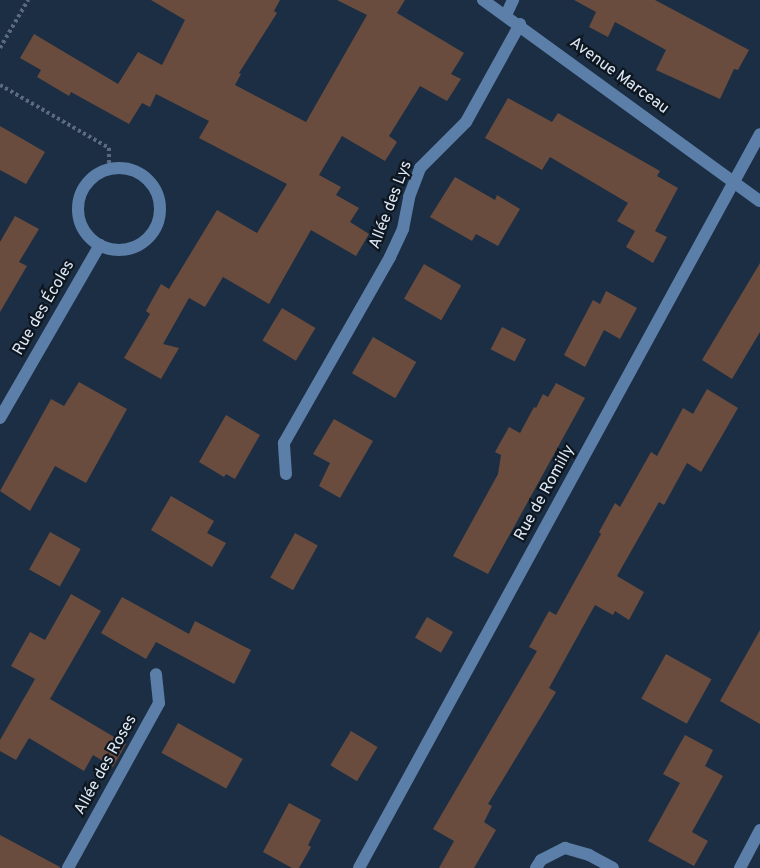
<!DOCTYPE html>
<meta charset="utf-8">
<style>
body{margin:0}
#map{position:relative;width:760px;height:868px;overflow:hidden;background:#1c2e43;font-family:Overpass,sans-serif}
div>[style]{position:absolute}
.building>*{inset:0;background:#694c3e;transform-origin:0 0}
.path>*{height:4px;margin-top:-2px;transform-origin:0;background:repeating-linear-gradient(90deg,#5b6b7e 0 3px,transparent 0 6px)}
.lane>*{height:12px;margin:-6px;padding:0 6px;transform-origin:6px;border-radius:6px;background:#5b7fa9}
.street>*{height:12px;margin:-6px;padding:0 6px;transform-origin:6px;border-radius:6px;background:#5b7fa9}
.street>.ring{margin:-6px;padding:0;box-sizing:content-box;background:none;border:12px solid #5b7fa9;border-radius:50%}
span{translate:-50% -50%;white-space:nowrap;text-align:center;line-height:1.15;-webkit-text-stroke:4.5px #0e161f;paint-order:stroke}
.street-label{font-size:16px;color:#dde8f6}
</style>
<div id="map">
<div class="building">
<i style="clip-path:polygon(151px 0,280px 0,274px 11px,277px 13px,239px 73px,241px 74px,235px 85px,306px 122px,367px 15px,337px 0,405px 0,397px 13px,464px 53px,451px 74px,461px 79px,447px 101px,420px 86px,389px 136px,397px 142px,385px 161px,342px 136px,319px 175px,341px 187px,336px 195px,359px 208px,350px 222px,369px 234px,356px 256px,311px 230px,269px 304px,223px 277px,205px 307px,189px 298px,163px 344px,179px 348px,161px 379px,124px 358px,150px 314px,146px 311px,161px 284px,169px 289px,217px 210px,257px 233px,287px 184px,199px 138px,209px 121px,156px 94px,150px 107px,142px 103px,129px 124px,71px 92px,69px 96px,37px 77px,41px 70px,20px 58px,34px 34px,118px 84px,138px 52px,162px 65px,185px 20px)"></i>
<i style="clip-path:polygon(574px 0,655px 0,749px 50px,738px 70px,734px 69px,720px 99px,656px 70px,666px 50px,615px 22px,608px 37px,589px 27px,596px 12px)"></i>
<i style="clip-path:polygon(508px 98px,552px 122px,558px 113px,660px 171px,657px 176px,678px 188px,655px 231px,667px 237px,653px 263px,626px 247px,635px 231px,617px 221px,628px 203px,550px 157px,542px 170px,485px 138px)"></i>
<i style="clip-path:polygon(0 126px,45px 152px,26px 184px,0 170px)"></i>
<i style="clip-path:polygon(455px 177px,495px 200px,497px 195px,520px 209px,498px 246px,476px 234px,472px 241px,430px 217px)"></i>
<i style="clip-path:polygon(15px 216px,39px 229px,19px 262px,27px 266px,0 312px,0 242px)"></i>
<i style="clip-path:polygon(760px 263px,760px 332px,732px 379px,702px 360px)"></i>
<i style="left:424px;top:264px;width:43px;height:40px;rotate:30deg"></i>
<i style="clip-path:polygon(606px 291px,637px 308px,620px 339px,604px 330px,585px 367px,564px 355px,593px 300px,600px 304px)"></i>
<i style="left:282px;top:308px;width:39px;height:38px;rotate:31deg"></i>
<i style="left:502px;top:327px;width:27px;height:25px;rotate:27deg"></i>
<i style="left:373px;top:337px;width:50px;height:42px;rotate:30deg"></i>
<i style="clip-path:polygon(79px 382px,127px 409px,86px 483px,55px 466px,30px 511px,0 491px,51px 399px,64px 406px)"></i>
<i style="clip-path:polygon(556px 383px,585px 398px,488px 574px,453px 556px,498px 474px,501px 455px,495px 452px,509px 427px,520px 433px,534px 407px,536px 408px,543px 394px,548px 397px)"></i>
<i style="clip-path:polygon(707px 389px,738px 408px,701px 472px,687px 463px,664px 505px,659px 502px,617px 576px,644px 592px,629px 620px,615px 611px,613px 615px,595px 605px,549px 688px,556px 692px,488px 804px,492px 806px,484px 822px,496px 830px,474px 868px,439px 868px,454px 841px,433px 829px,537px 651px,529px 647px,549px 611px,556px 615px,601px 534px,599px 532px,615px 503px,620px 507px,651px 452px,657px 456px,683px 408px,693px 414px)"></i>
<i style="clip-path:polygon(226px 415px,260px 435px,235px 479px,226px 474px,224px 477px,199px 462px)"></i>
<i style="clip-path:polygon(334px 419px,373px 441px,340px 498px,319px 486px,330px 463px,313px 454px)"></i>
<i style="clip-path:polygon(171px 496px,214px 521px,207px 533px,226px 543px,212px 567px,151px 530px)"></i>
<i style="left:50px;top:532px;width:35px;height:43px;rotate:29deg"></i>
<i style="left:295px;top:533px;width:26px;height:51px;rotate:29deg"></i>
<i style="clip-path:polygon(71px 594px,101px 611px,50px 699px,126px 744px,113px 767px,93px 755px,84px 771px,29px 738px,16px 760px,0 751px,0 740px,35px 679px,11px 666px,30px 632px,45px 640px)"></i>
<i style="clip-path:polygon(122px 597px,189px 634px,195px 621px,251px 650px,234px 684px,156px 642px,146px 659px,101px 633px)"></i>
<i style="left:427px;top:617px;width:30px;height:24px;rotate:30deg"></i>
<i style="clip-path:polygon(760px 630px,760px 724px,720px 701px)"></i>
<i style="left:666px;top:654px;width:52px;height:51px;rotate:29deg"></i>
<i style="left:178px;top:723px;width:74px;height:34px;rotate:29deg"></i>
<i style="left:351px;top:731px;width:31px;height:40px;rotate:31deg"></i>
<i style="clip-path:polygon(685px 735px,713px 750px,705px 766px,723px 776px,692px 832px,708px 841px,694px 866px,648px 841px,680px 783px,663px 774px)"></i>
<i style="clip-path:polygon(289px 803px,321px 820px,308px 845px,311px 847px,299px 868px,292px 868px,263px 852px)"></i>
<i style="clip-path:polygon(0 835px,60px 867px,60px 868px,0 868px)"></i>
</div>
<div class="path">
<i style="left:0;top:48px;width:56px;rotate:-59.7deg"></i>
<i style="left:0;top:85px;width:126px;rotate:30deg"></i>
<i style="left:109px;top:148px;width:21px;rotate:90deg"></i>
</div>
<div class="lane">
<i style="left:506px;top:15px;width:17px;rotate:-65deg"></i>
</div>
<div class="street">
<i style="left:483px;top:0;width:342px;rotate:36deg"></i>
<i class="ring" style="left:78px;top:168px;width:70px;height:70px"></i>
<i style="left:0;top:418px;width:200px;rotate:-60deg"></i>
<i style="left:286px;top:474px;width:31px;rotate:-94deg"></i>
<i style="left:284px;top:443px;width:214px;rotate:-60.3deg"></i>
<i style="left:390px;top:257px;width:31px;rotate:-65deg"></i>
<i style="left:403px;top:229px;width:33px;rotate:-79deg"></i>
<i style="left:409px;top:197px;width:31px;rotate:-69deg"></i>
<i style="left:420px;top:168px;width:65px;rotate:-45deg"></i>
<i style="left:466px;top:122px;width:112px;rotate:-61.1deg"></i>
<i style="left:68px;top:868px;width:188px;rotate:-61.1deg"></i>
<i style="left:159px;top:703px;width:29px;rotate:-96deg"></i>
<i style="left:359px;top:868px;width:836px;rotate:-61.35deg"></i>
<i style="left:536px;top:868px;width:9px;rotate:-58deg"></i>
<i style="left:541px;top:860px;width:27px;rotate:-27deg"></i>
<i style="left:565px;top:848px;width:25px;rotate:16deg"></i>
<i style="left:589px;top:855px;width:27px;rotate:28deg"></i>
<i style="left:740px;top:868px;width:43px;rotate:-62.2deg"></i>
</div>
<div class="street-label">
<span style="left:619px;top:76px;rotate:36deg">Avenue Marceau</span>
<span style="left:391px;top:205px;rotate:-69deg">Allée des Lys</span>
<span style="left:44px;top:308px;rotate:-60deg">Rue des Écoles</span>
<span style="left:545px;top:493px;rotate:-61deg">Rue de Romilly</span>
<span style="left:106px;top:765px;rotate:-61deg">Allée des Roses</span>
</div>
</div>
